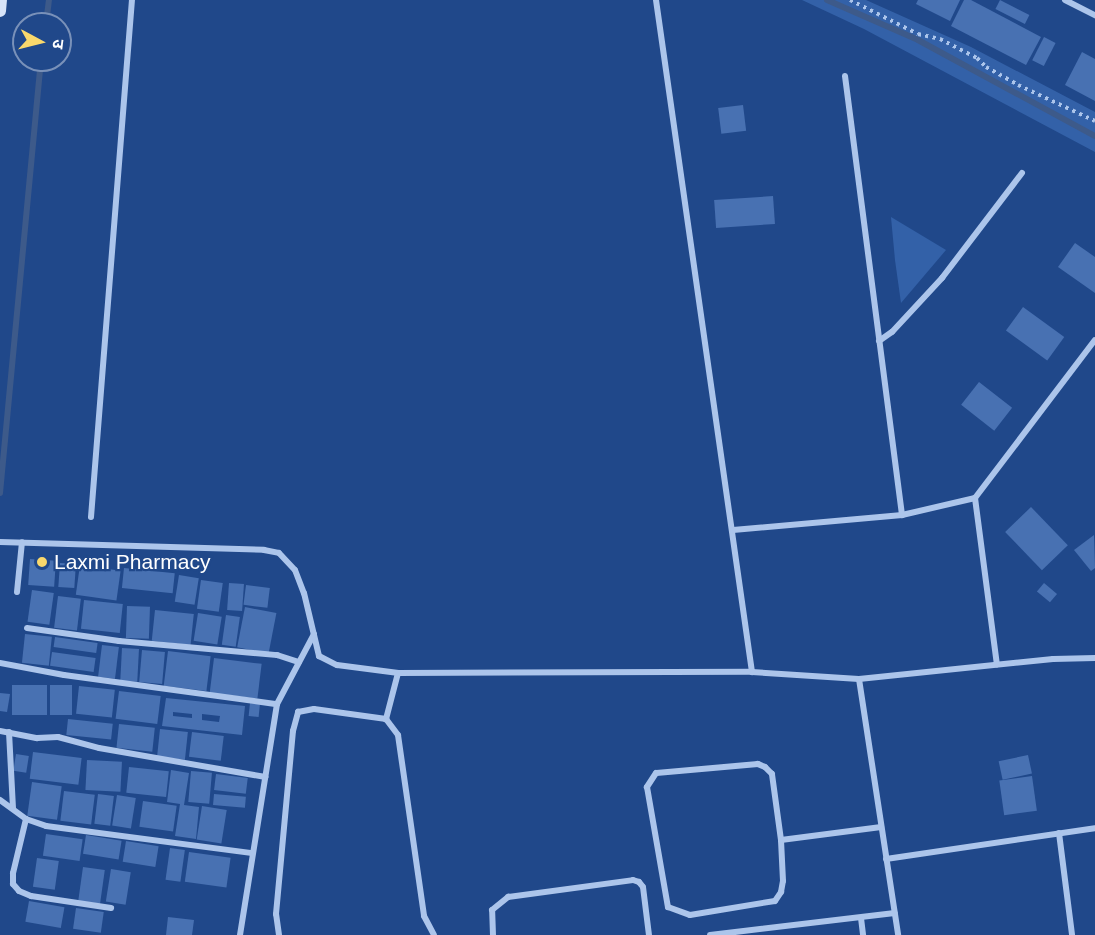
<!DOCTYPE html>
<meta charset="utf-8">
<style>
body{margin:0}
#map{position:relative;width:1095px;height:935px;overflow:hidden;background:#20488a;font-family:Helvetica,"Noto Sans Devanagari",sans-serif}
div>[style]{position:absolute}
.green>*{inset:0;background:#3361a8}
.stream>*{height:6px;margin:-3px;padding:0 3px;transform-origin:3px;border-radius:3px;background:#3d5a8a}
.building>*{inset:0;background:#4871b2;transform-origin:0 0}
.path>*{height:4px;margin-top:-2px;transform-origin:0;background:repeating-linear-gradient(90deg,#acc5eb 0 3px,transparent 0 7.5px)}
.street>*{height:6px;margin:-3px;padding:0 3px;transform-origin:3px;border-radius:3px;background:#acc5eb}
.secondary>*{height:12px;margin:-6px;padding:0 6px;transform-origin:6px;border-radius:6px;background:#d7e4f9}
.dots>*{width:16px;height:16px;translate:-50% -50%;box-sizing:border-box;border:3px solid #20488a;border-radius:50%}
span{translate:-50% -50%;white-space:nowrap;text-align:center;line-height:1.15;-webkit-text-stroke:4.5px #20488a;paint-order:stroke}
.poi-label{font-size:21px;color:#fff}
.left{translate:0 -50%;text-align:left}
.north{position:absolute;left:12px;top:12px;width:60px;height:60px;box-sizing:border-box;background:#20488a;border:2px solid #7991b9;border-radius:50%;rotate:97deg;font-size:16px;font-weight:700;line-height:24px;text-align:center;color:#fff}
.north::after{content:'';display:block;margin:auto;width:21px;height:27px;background:#f9d86c;clip-path:polygon(50% 0,100% 100%,50% 72%,0 100%)}
</style>
<div id="map">
<div class="green">
<i style="clip-path:polygon(802px 0,866px 0,971px 47px,1095px 112px,1095px 152px,864px 29px)"></i>
<i style="clip-path:polygon(891px 217px,946px 250px,901px 303px,895px 260px)"></i>
</div>
<div class="stream">
<i style="left:827px;top:0;width:99px;rotate:23.7deg"></i>
<i style="left:918px;top:40px;width:201px;rotate:28.5deg"></i>
<i style="left:46px;top:24px;width:24px;rotate:-83deg"></i>
<i style="left:0;top:493px;width:435px;rotate:-84.6deg"></i>
</div>
<div class="building">
<i style="clip-path:polygon(918px 0,960px 0,950px 21px,916px 4px)"></i>
<i style="clip-path:polygon(964px 0,971px 0,1041px 37px,1026px 65px,951px 26px)"></i>
<i style="left:1000px;top:0;width:33px;height:10px;rotate:27deg"></i>
<i style="left:1044px;top:37px;width:13px;height:26px;rotate:27deg"></i>
<i style="clip-path:polygon(1082px 52px,1095px 59px,1095px 101px,1065px 85px)"></i>
<i style="left:743px;top:105px;width:26px;height:25px;rotate:83deg"></i>
<i style="left:773px;top:196px;width:28px;height:59px;rotate:86deg"></i>
<i style="clip-path:polygon(1075px 243px,1095px 257px,1095px 293px,1058px 267px)"></i>
<i style="left:1023px;top:307px;width:51px;height:29px;rotate:36deg"></i>
<i style="left:979px;top:382px;width:42px;height:29px;rotate:38deg"></i>
<i style="left:1031px;top:507px;width:53px;height:36px;rotate:46deg"></i>
<i style="clip-path:polygon(1094px 535px,1095px 568px,1091px 571px,1074px 550px)"></i>
<i style="left:30px;top:559px;width:26px;height:26px;rotate:4deg"></i>
<i style="left:60px;top:563px;width:16px;height:24px;rotate:4deg"></i>
<i style="left:80px;top:565px;width:41px;height:30px;rotate:8deg"></i>
<i style="left:124px;top:568px;width:51px;height:20px;rotate:6deg"></i>
<i style="left:179px;top:575px;width:20px;height:27px;rotate:9deg"></i>
<i style="left:201px;top:580px;width:22px;height:29px;rotate:8deg"></i>
<i style="left:229px;top:583px;width:15px;height:27px;rotate:4deg"></i>
<i style="left:1044px;top:583px;width:17px;height:11px;rotate:40deg"></i>
<i style="left:246px;top:585px;width:24px;height:20px;rotate:7deg"></i>
<i style="left:32px;top:590px;width:22px;height:32px;rotate:8deg"></i>
<i style="left:58px;top:596px;width:23px;height:32px;rotate:7deg"></i>
<i style="left:84px;top:600px;width:39px;height:29px;rotate:6deg"></i>
<i style="left:127px;top:606px;width:23px;height:32px;rotate:2deg"></i>
<i style="left:245px;top:607px;width:32px;height:41px;rotate:11deg"></i>
<i style="left:155px;top:610px;width:39px;height:31px;rotate:6deg"></i>
<i style="left:198px;top:613px;width:24px;height:28px;rotate:9deg"></i>
<i style="left:226px;top:615px;width:14px;height:30px;rotate:8deg"></i>
<i style="left:25px;top:634px;width:27px;height:29px;rotate:6deg"></i>
<i style="left:55px;top:637px;width:43px;height:10px;rotate:8deg"></i>
<i style="left:102px;top:645px;width:17px;height:32px;rotate:7deg"></i>
<i style="left:122px;top:648px;width:17px;height:33px;rotate:3deg"></i>
<i style="left:142px;top:650px;width:23px;height:32px;rotate:5deg"></i>
<i style="left:168px;top:651px;width:43px;height:35px;rotate:7deg"></i>
<i style="left:52px;top:652px;width:44px;height:14px;rotate:8deg"></i>
<i style="left:214px;top:658px;width:48px;height:35px;rotate:7deg"></i>
<i style="left:47px;top:685px;width:30px;height:35px;rotate:90deg"></i>
<i style="left:50px;top:685px;width:22px;height:30px"></i>
<i style="left:79px;top:686px;width:36px;height:28px;rotate:6deg"></i>
<i style="left:119px;top:691px;width:42px;height:28px;rotate:7deg"></i>
<i style="clip-path:polygon(0 693px,10px 694px,7px 712px,0 711px)"></i>
<i style="clip-path:polygon(evenodd,166px 698px,245px 706px,242px 735px,162px 726px,166px 698px,173px 712px,192px 714px,192px 718px,173px 716px,173px 712px,166px 698px,202px 714px,220px 716px,219px 722px,202px 720px,202px 714px)"></i>
<i style="left:250px;top:703px;width:10px;height:13px;rotate:6deg"></i>
<i style="left:68px;top:719px;width:45px;height:16px;rotate:6deg"></i>
<i style="left:119px;top:724px;width:36px;height:24px;rotate:6deg"></i>
<i style="left:160px;top:729px;width:28px;height:28px;rotate:6deg"></i>
<i style="left:192px;top:732px;width:32px;height:25px;rotate:7deg"></i>
<i style="left:33px;top:752px;width:49px;height:27px;rotate:7deg"></i>
<i style="left:16px;top:754px;width:13px;height:17px;rotate:9deg"></i>
<i style="left:1028px;top:755px;width:19px;height:30px;rotate:78deg"></i>
<i style="left:87px;top:760px;width:35px;height:30px;rotate:3deg"></i>
<i style="left:129px;top:767px;width:40px;height:26px;rotate:6deg"></i>
<i style="clip-path:polygon(171px 770px,189px 773px,184px 805px,199px 807px,196px 839px,175px 836px,180px 804px,167px 802px)"></i>
<i style="left:191px;top:771px;width:21px;height:31px;rotate:5deg"></i>
<i style="left:216px;top:774px;width:32px;height:16px;rotate:7deg"></i>
<i style="left:1032px;top:776px;width:35px;height:33px;rotate:82deg"></i>
<i style="left:32px;top:782px;width:30px;height:34px;rotate:8deg"></i>
<i style="left:64px;top:791px;width:31px;height:30px;rotate:7deg"></i>
<i style="left:98px;top:794px;width:16px;height:30px;rotate:7deg"></i>
<i style="left:214px;top:794px;width:32px;height:11px;rotate:5deg"></i>
<i style="left:117px;top:795px;width:19px;height:31px;rotate:9deg"></i>
<i style="left:143px;top:801px;width:34px;height:26px;rotate:8deg"></i>
<i style="left:202px;top:806px;width:25px;height:34px;rotate:9deg"></i>
<i style="left:46px;top:834px;width:37px;height:22px;rotate:8deg"></i>
<i style="left:86px;top:835px;width:36px;height:19px;rotate:9deg"></i>
<i style="left:126px;top:841px;width:33px;height:21px;rotate:9deg"></i>
<i style="left:170px;top:848px;width:15px;height:32px;rotate:8deg"></i>
<i style="left:189px;top:852px;width:42px;height:30px;rotate:8deg"></i>
<i style="left:37px;top:858px;width:22px;height:29px;rotate:8deg"></i>
<i style="left:83px;top:867px;width:22px;height:34px;rotate:8deg"></i>
<i style="left:111px;top:869px;width:20px;height:33px;rotate:9deg"></i>
<i style="left:29px;top:901px;width:36px;height:21px;rotate:10deg"></i>
<i style="left:76px;top:908px;width:28px;height:21px;rotate:8deg"></i>
<i style="clip-path:polygon(168px 917px,194px 920px,192px 935px,166px 935px)"></i>
</div>
<div class="path">
<i style="left:850px;top:0;width:76px;rotate:26.6deg"></i>
<i style="left:918px;top:34px;width:23px;rotate:13deg"></i>
<i style="left:940px;top:39px;width:42px;rotate:27.2deg"></i>
<i style="left:977px;top:58px;width:13px;rotate:45deg"></i>
<i style="left:986px;top:67px;width:37px;rotate:29deg"></i>
<i style="left:1018px;top:85px;width:85px;rotate:25.1deg"></i>
</div>
<div class="street">
<i style="left:656px;top:0;width:679px;rotate:81.87deg"></i>
<i style="left:1065px;top:0;width:34px;rotate:27deg"></i>
<i style="left:845px;top:76px;width:443px;rotate:82.6deg"></i>
<i style="left:879px;top:341px;width:16px;rotate:-35deg"></i>
<i style="left:892px;top:332px;width:74px;rotate:-47.2deg"></i>
<i style="left:942px;top:278px;width:132px;rotate:-52.7deg"></i>
<i style="left:975px;top:498px;width:168px;rotate:82.5deg"></i>
<i style="left:91px;top:517px;width:519px;rotate:-85.47deg"></i>
<i style="left:733px;top:530px;width:170px;rotate:-5.1deg"></i>
<i style="left:902px;top:515px;width:75px;rotate:-13.1deg"></i>
<i style="left:975px;top:498px;width:198px;rotate:-52.8deg"></i>
<i style="left:0;top:542px;width:264px;rotate:1.7deg"></i>
<i style="left:264px;top:550px;width:15px;rotate:11deg"></i>
<i style="left:279px;top:553px;width:23px;rotate:47deg"></i>
<i style="left:295px;top:570px;width:25px;rotate:69deg"></i>
<i style="left:304px;top:593px;width:65px;rotate:76.6deg"></i>
<i style="left:319px;top:656px;width:20px;rotate:27deg"></i>
<i style="left:337px;top:665px;width:62px;rotate:7.5deg"></i>
<i style="left:398px;top:673px;width:354px;rotate:-0.2deg"></i>
<i style="left:752px;top:672px;width:107px;rotate:3.7deg"></i>
<i style="left:859px;top:679px;width:195px;rotate:-5.9deg"></i>
<i style="left:1053px;top:659px;width:42px;rotate:-1.4deg"></i>
<i style="left:17px;top:592px;width:50px;rotate:-84.3deg"></i>
<i style="left:27px;top:628px;width:93px;rotate:8deg"></i>
<i style="left:119px;top:641px;width:159px;rotate:5.1deg"></i>
<i style="left:277px;top:655px;width:23px;rotate:18deg"></i>
<i style="left:0;top:663px;width:65px;rotate:10.6deg"></i>
<i style="left:64px;top:675px;width:215px;rotate:7.8deg"></i>
<i style="left:398px;top:673px;width:48px;rotate:104.6deg"></i>
<i style="left:386px;top:719px;width:20px;rotate:53deg"></i>
<i style="left:398px;top:735px;width:183px;rotate:81.8deg"></i>
<i style="left:424px;top:916px;width:21px;rotate:62deg"></i>
<i style="left:859px;top:679px;width:259px;rotate:81.3deg"></i>
<i style="left:0;top:731px;width:38px;rotate:11deg"></i>
<i style="left:37px;top:738px;width:21px;rotate:-3deg"></i>
<i style="left:58px;top:737px;width:42px;rotate:15deg"></i>
<i style="left:99px;top:748px;width:169px;rotate:9.9deg"></i>
<i style="left:9px;top:732px;width:76px;rotate:87deg"></i>
<i style="left:0;top:800px;width:32px;rotate:36deg"></i>
<i style="left:26px;top:819px;width:21px;rotate:19deg"></i>
<i style="left:46px;top:826px;width:208px;rotate:7.5deg"></i>
<i style="left:26px;top:819px;width:56px;rotate:103.5deg"></i>
<i style="left:13px;top:873px;width:11px;rotate:90deg"></i>
<i style="left:13px;top:884px;width:9px;rotate:49deg"></i>
<i style="left:19px;top:891px;width:13px;rotate:23deg"></i>
<i style="left:31px;top:896px;width:81px;rotate:8.5deg"></i>
<i style="left:1059px;top:833px;width:103px;rotate:82.7deg"></i>
<i style="left:781px;top:840px;width:67px;rotate:-97.8deg"></i>
<i style="left:772px;top:774px;width:10px;rotate:-135deg"></i>
<i style="left:765px;top:767px;width:8px;rotate:-157deg"></i>
<i style="left:758px;top:764px;width:102px;rotate:175deg"></i>
<i style="left:656px;top:773px;width:17px;rotate:123deg"></i>
<i style="left:647px;top:787px;width:122px;rotate:80.1deg"></i>
<i style="left:668px;top:907px;width:23px;rotate:20deg"></i>
<i style="left:690px;top:915px;width:86px;rotate:-9.4deg"></i>
<i style="left:775px;top:901px;width:11px;rotate:-56deg"></i>
<i style="left:781px;top:892px;width:11px;rotate:-80deg"></i>
<i style="left:783px;top:881px;width:41px;rotate:-92.8deg"></i>
<i style="left:781px;top:840px;width:101px;rotate:-7.4deg"></i>
<i style="left:886px;top:859px;width:211px;rotate:-8.4deg"></i>
<i style="left:861px;top:918px;width:17px;rotate:83deg"></i>
<i style="left:240px;top:935px;width:234px;rotate:-80.9deg"></i>
<i style="left:277px;top:704px;width:79px;rotate:-62.1deg"></i>
<i style="left:279px;top:935px;width:21px;rotate:-98deg"></i>
<i style="left:276px;top:914px;width:184px;rotate:-84.7deg"></i>
<i style="left:293px;top:731px;width:20px;rotate:-75deg"></i>
<i style="left:298px;top:712px;width:16px;rotate:-11deg"></i>
<i style="left:314px;top:709px;width:73px;rotate:7.9deg"></i>
<i style="left:493px;top:935px;width:25px;rotate:-92deg"></i>
<i style="left:492px;top:910px;width:21px;rotate:-39deg"></i>
<i style="left:508px;top:897px;width:126px;rotate:-7.7deg"></i>
<i style="left:633px;top:880px;width:6px;rotate:18deg"></i>
<i style="left:639px;top:882px;width:6px;rotate:51deg"></i>
<i style="left:643px;top:887px;width:48px;rotate:82.9deg"></i>
<i style="left:710px;top:935px;width:186px;rotate:-6.8deg"></i>
</div>
<div class="secondary">
<i style="left:0;top:11px;width:11px;rotate:-85deg"></i>
</div>
<div class="dots">
<i style="left:42px;top:562px;background:#f9d86c"></i>
</div>
<div class="poi-label">
<span class="left" style="left:54px;top:562px">Laxmi Pharmacy</span>
</div>
<div class="north">उ</div>
</div>
